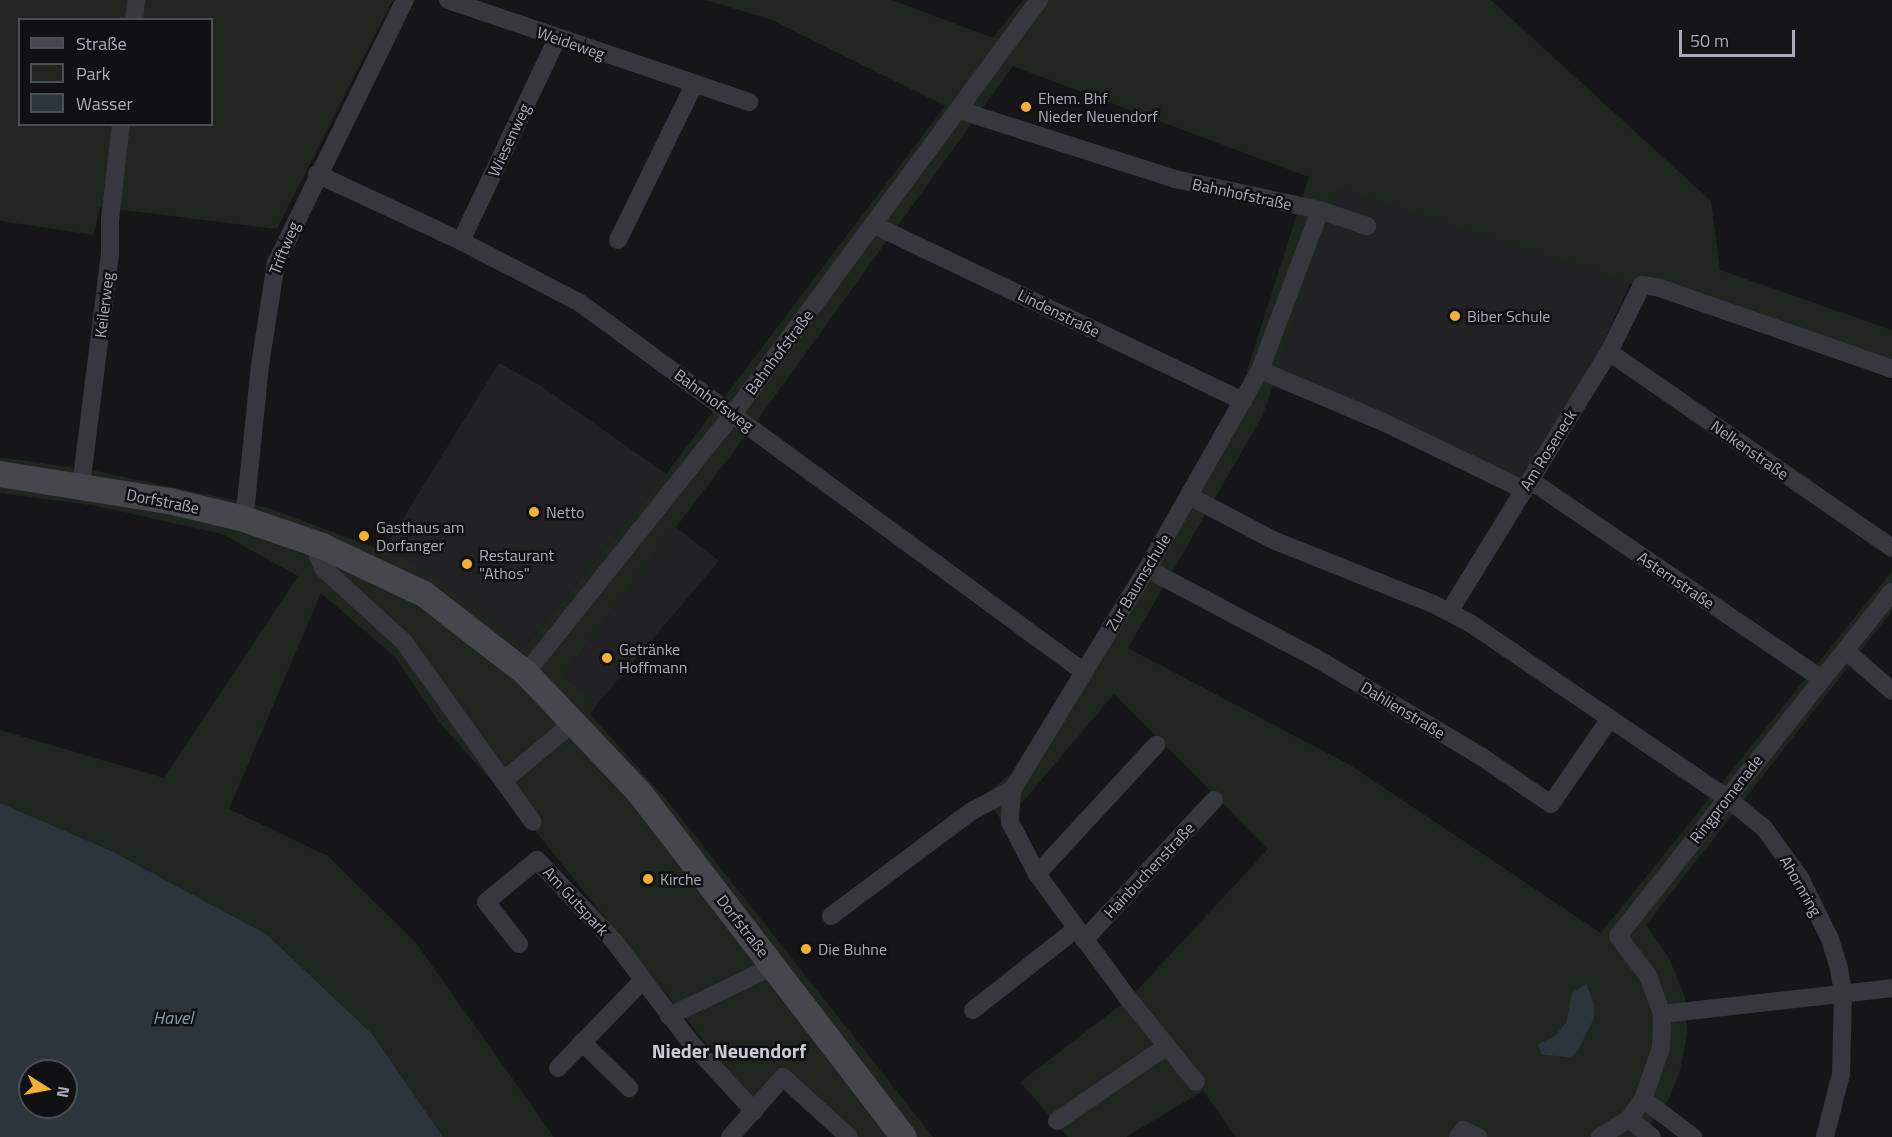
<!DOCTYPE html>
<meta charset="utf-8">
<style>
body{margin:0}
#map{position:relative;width:1892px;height:1137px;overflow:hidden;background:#161618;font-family:"Titillium Web",sans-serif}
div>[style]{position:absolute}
.built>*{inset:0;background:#222225}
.green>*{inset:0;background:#1e261f}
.water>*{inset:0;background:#2c353c}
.street>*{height:18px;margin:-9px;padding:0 9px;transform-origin:9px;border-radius:9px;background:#37383d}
.secondary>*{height:26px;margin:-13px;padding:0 13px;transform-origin:13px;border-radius:13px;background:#45474d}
.dots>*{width:16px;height:16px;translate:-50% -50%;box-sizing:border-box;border:3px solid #111113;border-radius:50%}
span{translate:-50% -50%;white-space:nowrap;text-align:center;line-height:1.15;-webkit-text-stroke:5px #111113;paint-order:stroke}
.street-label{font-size:16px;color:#a8adb8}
.poi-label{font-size:16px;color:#a8adb8}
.left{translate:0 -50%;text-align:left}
.water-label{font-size:18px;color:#7f9bb3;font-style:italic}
.quarter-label{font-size:20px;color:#c9ccd4;font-weight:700}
.legend{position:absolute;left:18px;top:18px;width:195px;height:108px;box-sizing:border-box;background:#111113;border:2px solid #4d4f55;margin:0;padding:8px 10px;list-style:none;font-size:18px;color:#a8adb8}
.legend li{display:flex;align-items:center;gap:12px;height:30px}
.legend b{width:30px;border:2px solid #4d4f55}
.north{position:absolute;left:18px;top:1059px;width:60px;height:60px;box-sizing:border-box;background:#111113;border:2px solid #4d4f55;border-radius:50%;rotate:101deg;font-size:16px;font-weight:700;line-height:24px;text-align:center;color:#a8adb8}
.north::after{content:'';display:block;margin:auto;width:21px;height:27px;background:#f2b134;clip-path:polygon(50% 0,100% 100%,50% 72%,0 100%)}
.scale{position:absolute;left:1679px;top:30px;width:116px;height:27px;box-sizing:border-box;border:3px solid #a8adb8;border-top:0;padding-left:8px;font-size:18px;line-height:21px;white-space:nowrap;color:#a8adb8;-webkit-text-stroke:4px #111113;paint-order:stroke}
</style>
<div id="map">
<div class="built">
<i style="clip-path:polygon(1338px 187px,1631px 282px,1599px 351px,1524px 479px,1275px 375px)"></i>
<i style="clip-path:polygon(499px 363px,541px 386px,666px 474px,524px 647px,416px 563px,383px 551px)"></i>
<i style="clip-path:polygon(676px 527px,719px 561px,598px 703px,563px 676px)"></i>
</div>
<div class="green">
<i style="clip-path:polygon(evenodd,0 0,393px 0,277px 229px,100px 207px,94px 235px,0 221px,0 0,20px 20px,212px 20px,212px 124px,20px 124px,20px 20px)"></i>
<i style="clip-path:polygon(705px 0,892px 0,993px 38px,1023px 0,1491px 0,1711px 201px,1720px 270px,1892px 330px,1892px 369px,1338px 188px,1263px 415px,1128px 648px,1350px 765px,1601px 933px,1892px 571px,1892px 611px,1646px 925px,1669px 958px,1685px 997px,1687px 1033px,1681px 1068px,1668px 1101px,1641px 1137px,1236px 1137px,1203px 1091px,1126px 1137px,1068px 1137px,1020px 1082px,1131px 997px,1268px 849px,1114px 694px,1004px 824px,984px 795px,1017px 769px,1234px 411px,1309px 177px,1013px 66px,756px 422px,563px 676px,598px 703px,590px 714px,666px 799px,933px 1137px,853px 1137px,783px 1068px,754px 1103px,524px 817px,440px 723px,395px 657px,321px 593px,229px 809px,328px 856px,416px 943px,554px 1137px,443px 1137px,373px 1035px,0 805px,0 730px,164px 778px,298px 576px,222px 534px,97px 506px,0 493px,0 457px,96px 471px,266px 507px,416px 563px,525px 646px,666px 474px,945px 106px,772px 20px)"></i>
</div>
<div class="water">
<i style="clip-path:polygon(evenodd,0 803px,111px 851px,266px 934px,373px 1035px,443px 1137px,0 1137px,0 803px,30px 1071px,66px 1071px,66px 1107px,30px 1107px,30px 1071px)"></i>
<i style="clip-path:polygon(1586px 984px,1594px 1003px,1594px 1018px,1578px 1050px,1571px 1058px,1541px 1054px,1538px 1044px,1555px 1036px,1566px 1023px,1572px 993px)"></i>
</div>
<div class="street">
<i style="left:448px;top:0;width:318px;rotate:18.7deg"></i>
<i style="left:134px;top:20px;width:20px;rotate:-84deg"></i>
<i style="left:959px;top:110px;width:227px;rotate:17.7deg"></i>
<i style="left:1175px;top:179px;width:148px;rotate:12.1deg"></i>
<i style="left:317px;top:174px;width:159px;rotate:25deg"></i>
<i style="left:461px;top:241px;width:134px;rotate:27.5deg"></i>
<i style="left:580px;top:303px;width:625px;rotate:36.21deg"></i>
<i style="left:874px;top:225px;width:409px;rotate:25.5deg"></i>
<i style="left:618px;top:240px;width:173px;rotate:-63.9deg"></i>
<i style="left:461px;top:241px;width:224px;rotate:-64.6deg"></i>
<i style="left:1609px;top:352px;width:344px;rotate:34.7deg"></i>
<i style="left:1260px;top:370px;width:134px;rotate:22.9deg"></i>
<i style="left:1383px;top:422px;width:157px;rotate:25.7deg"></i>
<i style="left:1530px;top:480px;width:353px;rotate:34.3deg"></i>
<i style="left:81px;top:486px;width:234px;rotate:-82.9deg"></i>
<i style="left:110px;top:254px;width:34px;rotate:-90deg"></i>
<i style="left:110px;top:220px;width:97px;rotate:-83.5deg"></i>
<i style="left:1189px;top:496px;width:95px;rotate:27.6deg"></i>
<i style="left:1273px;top:540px;width:172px;rotate:21.8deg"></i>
<i style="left:1433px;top:604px;width:42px;rotate:27.2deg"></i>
<i style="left:1470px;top:623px;width:311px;rotate:34.3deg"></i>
<i style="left:1727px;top:798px;width:48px;rotate:39deg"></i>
<i style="left:1764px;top:828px;width:62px;rotate:54.2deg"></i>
<i style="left:1800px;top:878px;width:68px;rotate:63.8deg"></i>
<i style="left:1830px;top:939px;width:30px;rotate:73deg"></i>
<i style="left:1839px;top:968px;width:25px;rotate:81deg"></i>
<i style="left:1843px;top:993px;width:81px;rotate:91.4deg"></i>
<i style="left:1841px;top:1074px;width:65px;rotate:104.3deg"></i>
<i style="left:239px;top:518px;width:17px;rotate:-65deg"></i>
<i style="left:246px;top:503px;width:139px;rotate:-84.2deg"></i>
<i style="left:260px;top:365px;width:103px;rotate:-81.1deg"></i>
<i style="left:276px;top:263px;width:293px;rotate:-63.9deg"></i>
<i style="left:322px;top:546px;width:11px;rotate:112deg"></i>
<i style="left:318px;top:556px;width:13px;rotate:67deg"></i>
<i style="left:323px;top:568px;width:110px;rotate:42.4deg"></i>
<i style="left:404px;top:642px;width:221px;rotate:54.4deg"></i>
<i style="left:1159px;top:575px;width:178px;rotate:27.9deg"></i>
<i style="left:1316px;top:658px;width:193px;rotate:30.8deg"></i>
<i style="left:1482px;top:757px;width:83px;rotate:34.3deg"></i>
<i style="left:1551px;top:804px;width:102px;rotate:-55.4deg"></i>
<i style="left:1449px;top:612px;width:305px;rotate:-58.4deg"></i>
<i style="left:1609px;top:352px;width:75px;rotate:-63.8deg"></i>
<i style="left:1642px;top:285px;width:15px;rotate:8deg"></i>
<i style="left:1657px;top:287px;width:249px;rotate:19.2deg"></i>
<i style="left:1845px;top:650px;width:62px;rotate:41.1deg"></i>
<i style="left:526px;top:673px;width:332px;rotate:-51.4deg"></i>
<i style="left:733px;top:414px;width:515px;rotate:-53.53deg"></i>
<i style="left:503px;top:781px;width:94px;rotate:-39.8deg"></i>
<i style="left:1012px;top:790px;width:32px;rotate:94deg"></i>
<i style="left:1010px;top:822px;width:59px;rotate:62.6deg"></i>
<i style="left:1037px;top:874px;width:152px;rotate:53.8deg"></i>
<i style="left:1127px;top:997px;width:109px;rotate:50.9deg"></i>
<i style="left:1037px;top:874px;width:176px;rotate:-47.3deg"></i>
<i style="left:831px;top:916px;width:176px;rotate:-36.7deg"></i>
<i style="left:972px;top:811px;width:45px;rotate:-27.7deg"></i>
<i style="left:1012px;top:790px;width:259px;rotate:-58.6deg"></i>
<i style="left:1147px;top:569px;width:229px;rotate:-60.4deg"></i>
<i style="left:1260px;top:370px;width:171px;rotate:-69.4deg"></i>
<i style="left:1320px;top:210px;width:50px;rotate:18.8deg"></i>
<i style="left:1084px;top:940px;width:191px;rotate:-47.1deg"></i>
<i style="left:519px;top:944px;width:53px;rotate:-128.2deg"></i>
<i style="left:486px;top:902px;width:66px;rotate:-39.5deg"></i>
<i style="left:537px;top:860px;width:112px;rotate:46.5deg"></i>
<i style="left:614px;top:941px;width:128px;rotate:53deg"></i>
<i style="left:691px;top:1043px;width:93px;rotate:47.2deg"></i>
<i style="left:973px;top:1010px;width:131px;rotate:-38.2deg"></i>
<i style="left:1662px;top:1014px;width:231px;rotate:-6.4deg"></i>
<i style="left:669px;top:1016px;width:116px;rotate:-25.5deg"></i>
<i style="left:582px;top:1042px;width:66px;rotate:44.4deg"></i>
<i style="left:558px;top:1068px;width:122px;rotate:-46deg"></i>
<i style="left:1643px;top:1099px;width:63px;rotate:37.2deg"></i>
<i style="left:1629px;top:1119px;width:29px;rotate:38deg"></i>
<i style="left:1057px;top:1121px;width:133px;rotate:-34.3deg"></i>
<i style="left:730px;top:1137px;width:80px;rotate:-48.5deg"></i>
<i style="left:783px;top:1077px;width:89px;rotate:42.3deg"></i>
<i style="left:1458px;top:1137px;width:9px;rotate:-54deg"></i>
<i style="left:1463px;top:1130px;width:17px;rotate:25deg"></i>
<i style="left:1600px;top:1137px;width:34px;rotate:-32deg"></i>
<i style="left:1629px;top:1119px;width:24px;rotate:-55deg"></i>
<i style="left:1643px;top:1099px;width:54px;rotate:-70.6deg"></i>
<i style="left:1661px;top:1048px;width:34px;rotate:-88deg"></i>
<i style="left:1662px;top:1014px;width:40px;rotate:-110.2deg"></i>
<i style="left:1648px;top:976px;width:50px;rotate:-126.9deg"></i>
<i style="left:1618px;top:936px;width:440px;rotate:-51.5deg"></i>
</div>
<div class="secondary">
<i style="left:0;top:474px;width:171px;rotate:9.1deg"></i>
<i style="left:169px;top:501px;width:77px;rotate:13.5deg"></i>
<i style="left:244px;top:519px;width:83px;rotate:19.1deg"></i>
<i style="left:322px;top:546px;width:113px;rotate:25.2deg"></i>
<i style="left:424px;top:594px;width:129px;rotate:37.8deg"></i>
<i style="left:526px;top:673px;width:164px;rotate:46.5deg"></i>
<i style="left:639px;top:792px;width:435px;rotate:52.5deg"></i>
</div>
<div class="dots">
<i style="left:1026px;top:107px;background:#f2b134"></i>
<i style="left:1455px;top:316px;background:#f2b134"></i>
<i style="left:534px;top:512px;background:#f2b134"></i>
<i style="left:364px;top:536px;background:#f2b134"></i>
<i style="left:467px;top:564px;background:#f2b134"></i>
<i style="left:607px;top:658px;background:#f2b134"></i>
<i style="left:648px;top:879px;background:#f2b134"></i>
<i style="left:806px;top:949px;background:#f2b134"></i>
</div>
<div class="street-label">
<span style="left:571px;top:43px;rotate:19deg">Weideweg</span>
<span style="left:509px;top:140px;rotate:-65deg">Wiesenweg</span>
<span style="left:1242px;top:194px;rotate:12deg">Bahnhofstraße</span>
<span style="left:284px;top:248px;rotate:-68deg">Triftweg</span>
<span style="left:104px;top:305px;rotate:-83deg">Keilerweg</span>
<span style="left:1059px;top:313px;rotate:26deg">Lindenstraße</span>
<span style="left:779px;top:352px;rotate:-53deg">Bahnhofstraße</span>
<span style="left:714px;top:400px;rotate:36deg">Bahnhofsweg</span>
<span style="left:1548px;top:450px;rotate:-58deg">Am Roseneck</span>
<span style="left:1750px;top:450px;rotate:35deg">Nelkenstraße</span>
<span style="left:163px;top:501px;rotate:11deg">Dorfstraße</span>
<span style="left:1676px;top:580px;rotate:34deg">Asternstraße</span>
<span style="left:1138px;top:582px;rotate:-59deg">Zur Baumschule</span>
<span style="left:1403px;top:710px;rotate:31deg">Dahlienstraße</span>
<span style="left:1726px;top:799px;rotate:-52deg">Ringpromenade</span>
<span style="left:1149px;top:870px;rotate:-47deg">Hainbuchenstraße</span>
<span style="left:1801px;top:886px;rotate:60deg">Ahornring</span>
<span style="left:576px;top:901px;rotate:47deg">Am Gutspark</span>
<span style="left:743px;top:926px;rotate:52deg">Dorfstraße</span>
</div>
<div class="poi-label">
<span class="left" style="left:1038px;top:107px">Ehem. Bhf<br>Nieder Neuendorf</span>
<span class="left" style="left:1467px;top:316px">Biber Schule</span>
<span class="left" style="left:546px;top:512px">Netto</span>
<span class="left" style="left:376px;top:536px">Gasthaus am<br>Dorfanger</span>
<span class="left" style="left:479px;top:564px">Restaurant<br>"Athos"</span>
<span class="left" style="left:619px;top:658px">Getränke<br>Hoffmann</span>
<span class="left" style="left:660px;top:879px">Kirche</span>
<span class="left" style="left:818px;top:949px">Die Buhne</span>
</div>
<div class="water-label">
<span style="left:173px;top:1018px">Havel</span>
</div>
<div class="quarter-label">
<span style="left:729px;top:1050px">Nieder Neuendorf</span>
</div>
<ul class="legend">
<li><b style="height:8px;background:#45474d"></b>Straße</li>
<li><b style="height:16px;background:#1e261f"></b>Park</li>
<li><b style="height:16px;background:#2c353c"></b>Wasser</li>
</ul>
<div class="north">N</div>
<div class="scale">50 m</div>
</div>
